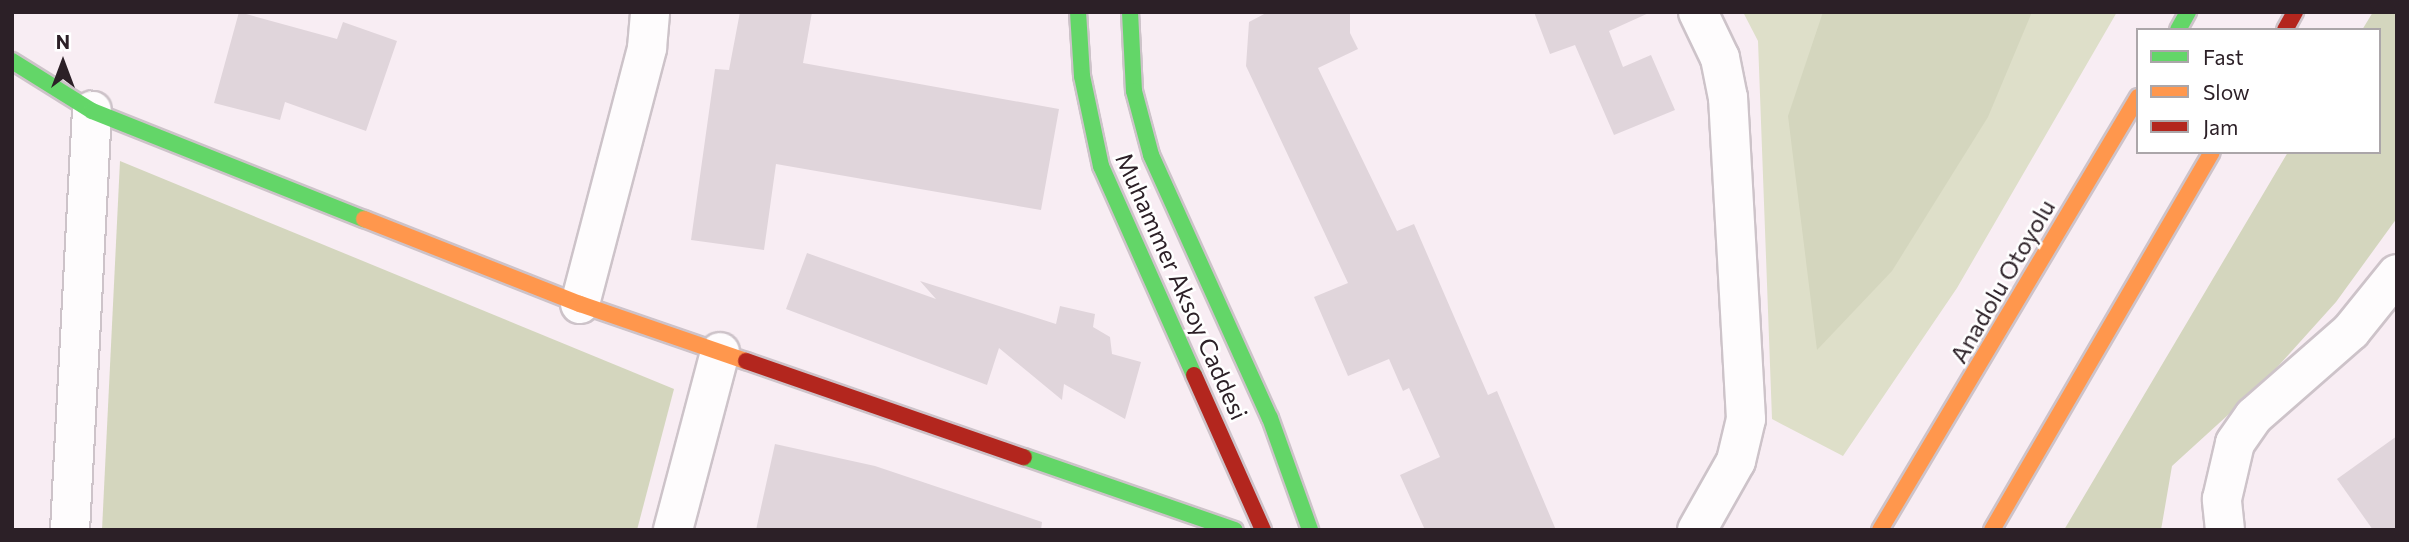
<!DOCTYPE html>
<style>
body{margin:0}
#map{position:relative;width:2409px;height:542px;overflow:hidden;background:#f8edf3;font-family:Commissioner,sans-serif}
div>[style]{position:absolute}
.green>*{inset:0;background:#dedfc9}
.forest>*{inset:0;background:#d4d6be}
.building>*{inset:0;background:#e0d5db}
.roads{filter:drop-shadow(2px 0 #cdc3c9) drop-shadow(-2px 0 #cdc3c9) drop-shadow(0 2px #cdc3c9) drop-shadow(0 -2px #cdc3c9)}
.street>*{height:38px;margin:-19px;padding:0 19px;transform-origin:19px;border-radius:19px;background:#fefcfd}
.fast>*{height:16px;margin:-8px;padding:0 8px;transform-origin:8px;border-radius:8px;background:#63d668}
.slow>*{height:16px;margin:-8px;padding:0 8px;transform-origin:8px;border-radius:8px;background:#ff974d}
.jam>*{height:16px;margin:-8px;padding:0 8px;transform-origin:8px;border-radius:8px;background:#b3261e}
span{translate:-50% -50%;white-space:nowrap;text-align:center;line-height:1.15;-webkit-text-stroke:5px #fff;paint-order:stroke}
.street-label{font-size:24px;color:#2c2027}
.frame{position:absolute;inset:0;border:14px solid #2c2027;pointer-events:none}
.legend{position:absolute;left:2136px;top:28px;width:245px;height:126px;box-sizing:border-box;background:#fff;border:2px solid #aba6a9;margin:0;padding:9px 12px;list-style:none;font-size:21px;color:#2c2027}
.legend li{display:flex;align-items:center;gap:14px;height:35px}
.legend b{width:35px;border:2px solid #aba6a9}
.north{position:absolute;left:28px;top:28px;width:70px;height:70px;-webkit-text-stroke:5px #fff;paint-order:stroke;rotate:0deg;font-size:19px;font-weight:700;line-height:28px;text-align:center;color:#2c2027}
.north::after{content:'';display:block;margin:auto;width:24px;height:32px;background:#2c2027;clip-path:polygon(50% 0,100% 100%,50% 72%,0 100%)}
</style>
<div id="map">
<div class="green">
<i style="clip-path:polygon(1743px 12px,2117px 12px,1957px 288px,1843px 456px,1772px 419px,1758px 41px)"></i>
</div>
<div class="forest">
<i style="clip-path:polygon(1823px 12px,2032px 12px,1988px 117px,1892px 271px,1817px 350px,1788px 116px)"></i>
<i style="clip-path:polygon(2373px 12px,2397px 12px,2397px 218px,2336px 302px,2262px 384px,2172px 466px,2161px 530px,2064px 530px,2288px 152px,2379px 152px,2379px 30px,2362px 30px)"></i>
<i style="clip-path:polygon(120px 161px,674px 389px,637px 530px,102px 530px)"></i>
</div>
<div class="building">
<i style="clip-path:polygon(239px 12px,337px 39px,343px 22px,397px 41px,366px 131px,285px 102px,280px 120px,214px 103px)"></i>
<i style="clip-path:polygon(740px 12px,812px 12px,803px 63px,1059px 109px,1041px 210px,776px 164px,764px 250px,691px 240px,715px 69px,729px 70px)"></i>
<i style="clip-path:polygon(1268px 12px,1350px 12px,1350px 33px,1358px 49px,1318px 68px,1397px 231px,1414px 224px,1488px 395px,1497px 391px,1556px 530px,1425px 530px,1400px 475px,1440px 457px,1409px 388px,1403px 391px,1389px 359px,1348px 376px,1314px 297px,1348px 283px,1246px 66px,1249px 22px)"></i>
<i style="clip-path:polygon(1534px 12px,1651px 12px,1609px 31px,1623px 67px,1651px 55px,1675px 110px,1614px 135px,1575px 45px,1550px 54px)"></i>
<i style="clip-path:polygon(807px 253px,936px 299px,920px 281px,1056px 324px,1060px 306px,1095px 314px,1093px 327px,1110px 337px,1112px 354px,1141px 362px,1125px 419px,1064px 384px,1062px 400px,999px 348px,987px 385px,786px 309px)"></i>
<i style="clip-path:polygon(2397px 436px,2397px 530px,2373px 530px,2337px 479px)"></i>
<i style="clip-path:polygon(775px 444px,875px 466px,1042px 522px,1041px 530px,756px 530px)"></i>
</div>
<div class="roads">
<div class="street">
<i style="left:580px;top:304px;width:265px;rotate:-75.3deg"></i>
<i style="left:647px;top:48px;width:36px;rotate:-85deg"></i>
<i style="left:70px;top:530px;width:420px;rotate:-87deg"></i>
<i style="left:673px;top:530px;width:184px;rotate:-75.2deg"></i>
<i style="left:1697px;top:530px;width:79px;rotate:-60.5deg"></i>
<i style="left:1736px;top:461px;width:43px;rotate:-76.6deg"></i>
<i style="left:1746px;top:419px;width:322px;rotate:-93.2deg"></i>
<i style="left:1728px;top:98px;width:41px;rotate:-101.3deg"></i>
<i style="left:1720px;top:58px;width:51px;rotate:-115.6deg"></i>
<i style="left:2225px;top:530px;width:31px;rotate:-96deg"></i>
<i style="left:2222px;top:499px;width:57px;rotate:-76.9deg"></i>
<i style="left:2235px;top:443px;width:33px;rotate:-55deg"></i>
<i style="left:2254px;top:416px;width:129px;rotate:-41.2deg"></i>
<i style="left:2351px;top:331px;width:73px;rotate:-51.1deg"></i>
</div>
<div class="fast">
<i style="left:1078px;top:12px;width:64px;rotate:86.4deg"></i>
<i style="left:1082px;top:76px;width:92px;rotate:78.1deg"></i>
<i style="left:1101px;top:166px;width:229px;rotate:66deg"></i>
<i style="left:1130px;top:12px;width:79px;rotate:87.1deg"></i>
<i style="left:1134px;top:91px;width:66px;rotate:75.1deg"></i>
<i style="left:1151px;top:155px;width:289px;rotate:65.7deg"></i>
<i style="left:1270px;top:418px;width:119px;rotate:70.3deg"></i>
<i style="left:2178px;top:30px;width:21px;rotate:-61deg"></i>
<i style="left:12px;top:61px;width:94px;rotate:32deg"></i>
<i style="left:92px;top:111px;width:293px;rotate:21.7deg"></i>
<i style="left:1024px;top:457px;width:223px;rotate:19.1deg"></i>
</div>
<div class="slow">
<i style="left:364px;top:219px;width:232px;rotate:21.5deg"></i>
<i style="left:580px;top:304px;width:176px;rotate:19deg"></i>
<i style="left:1880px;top:530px;width:504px;rotate:-59.21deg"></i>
<i style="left:1992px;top:530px;width:437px;rotate:-59.8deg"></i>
</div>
<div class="jam">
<i style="left:2285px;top:30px;width:21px;rotate:-61deg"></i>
<i style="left:746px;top:361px;width:294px;rotate:19.1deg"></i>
<i style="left:1194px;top:375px;width:170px;rotate:66deg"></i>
</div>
</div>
<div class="street-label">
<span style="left:2002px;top:281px;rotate:-60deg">Anadolu Otoyolu</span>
<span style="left:1182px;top:286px;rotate:66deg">Muhammer Aksoy Caddesi</span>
</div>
<div class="frame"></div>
<ul class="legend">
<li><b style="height:9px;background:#63d668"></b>Fast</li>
<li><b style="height:9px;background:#ff974d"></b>Slow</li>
<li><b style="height:9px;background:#b3261e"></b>Jam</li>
</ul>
<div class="north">N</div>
</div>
